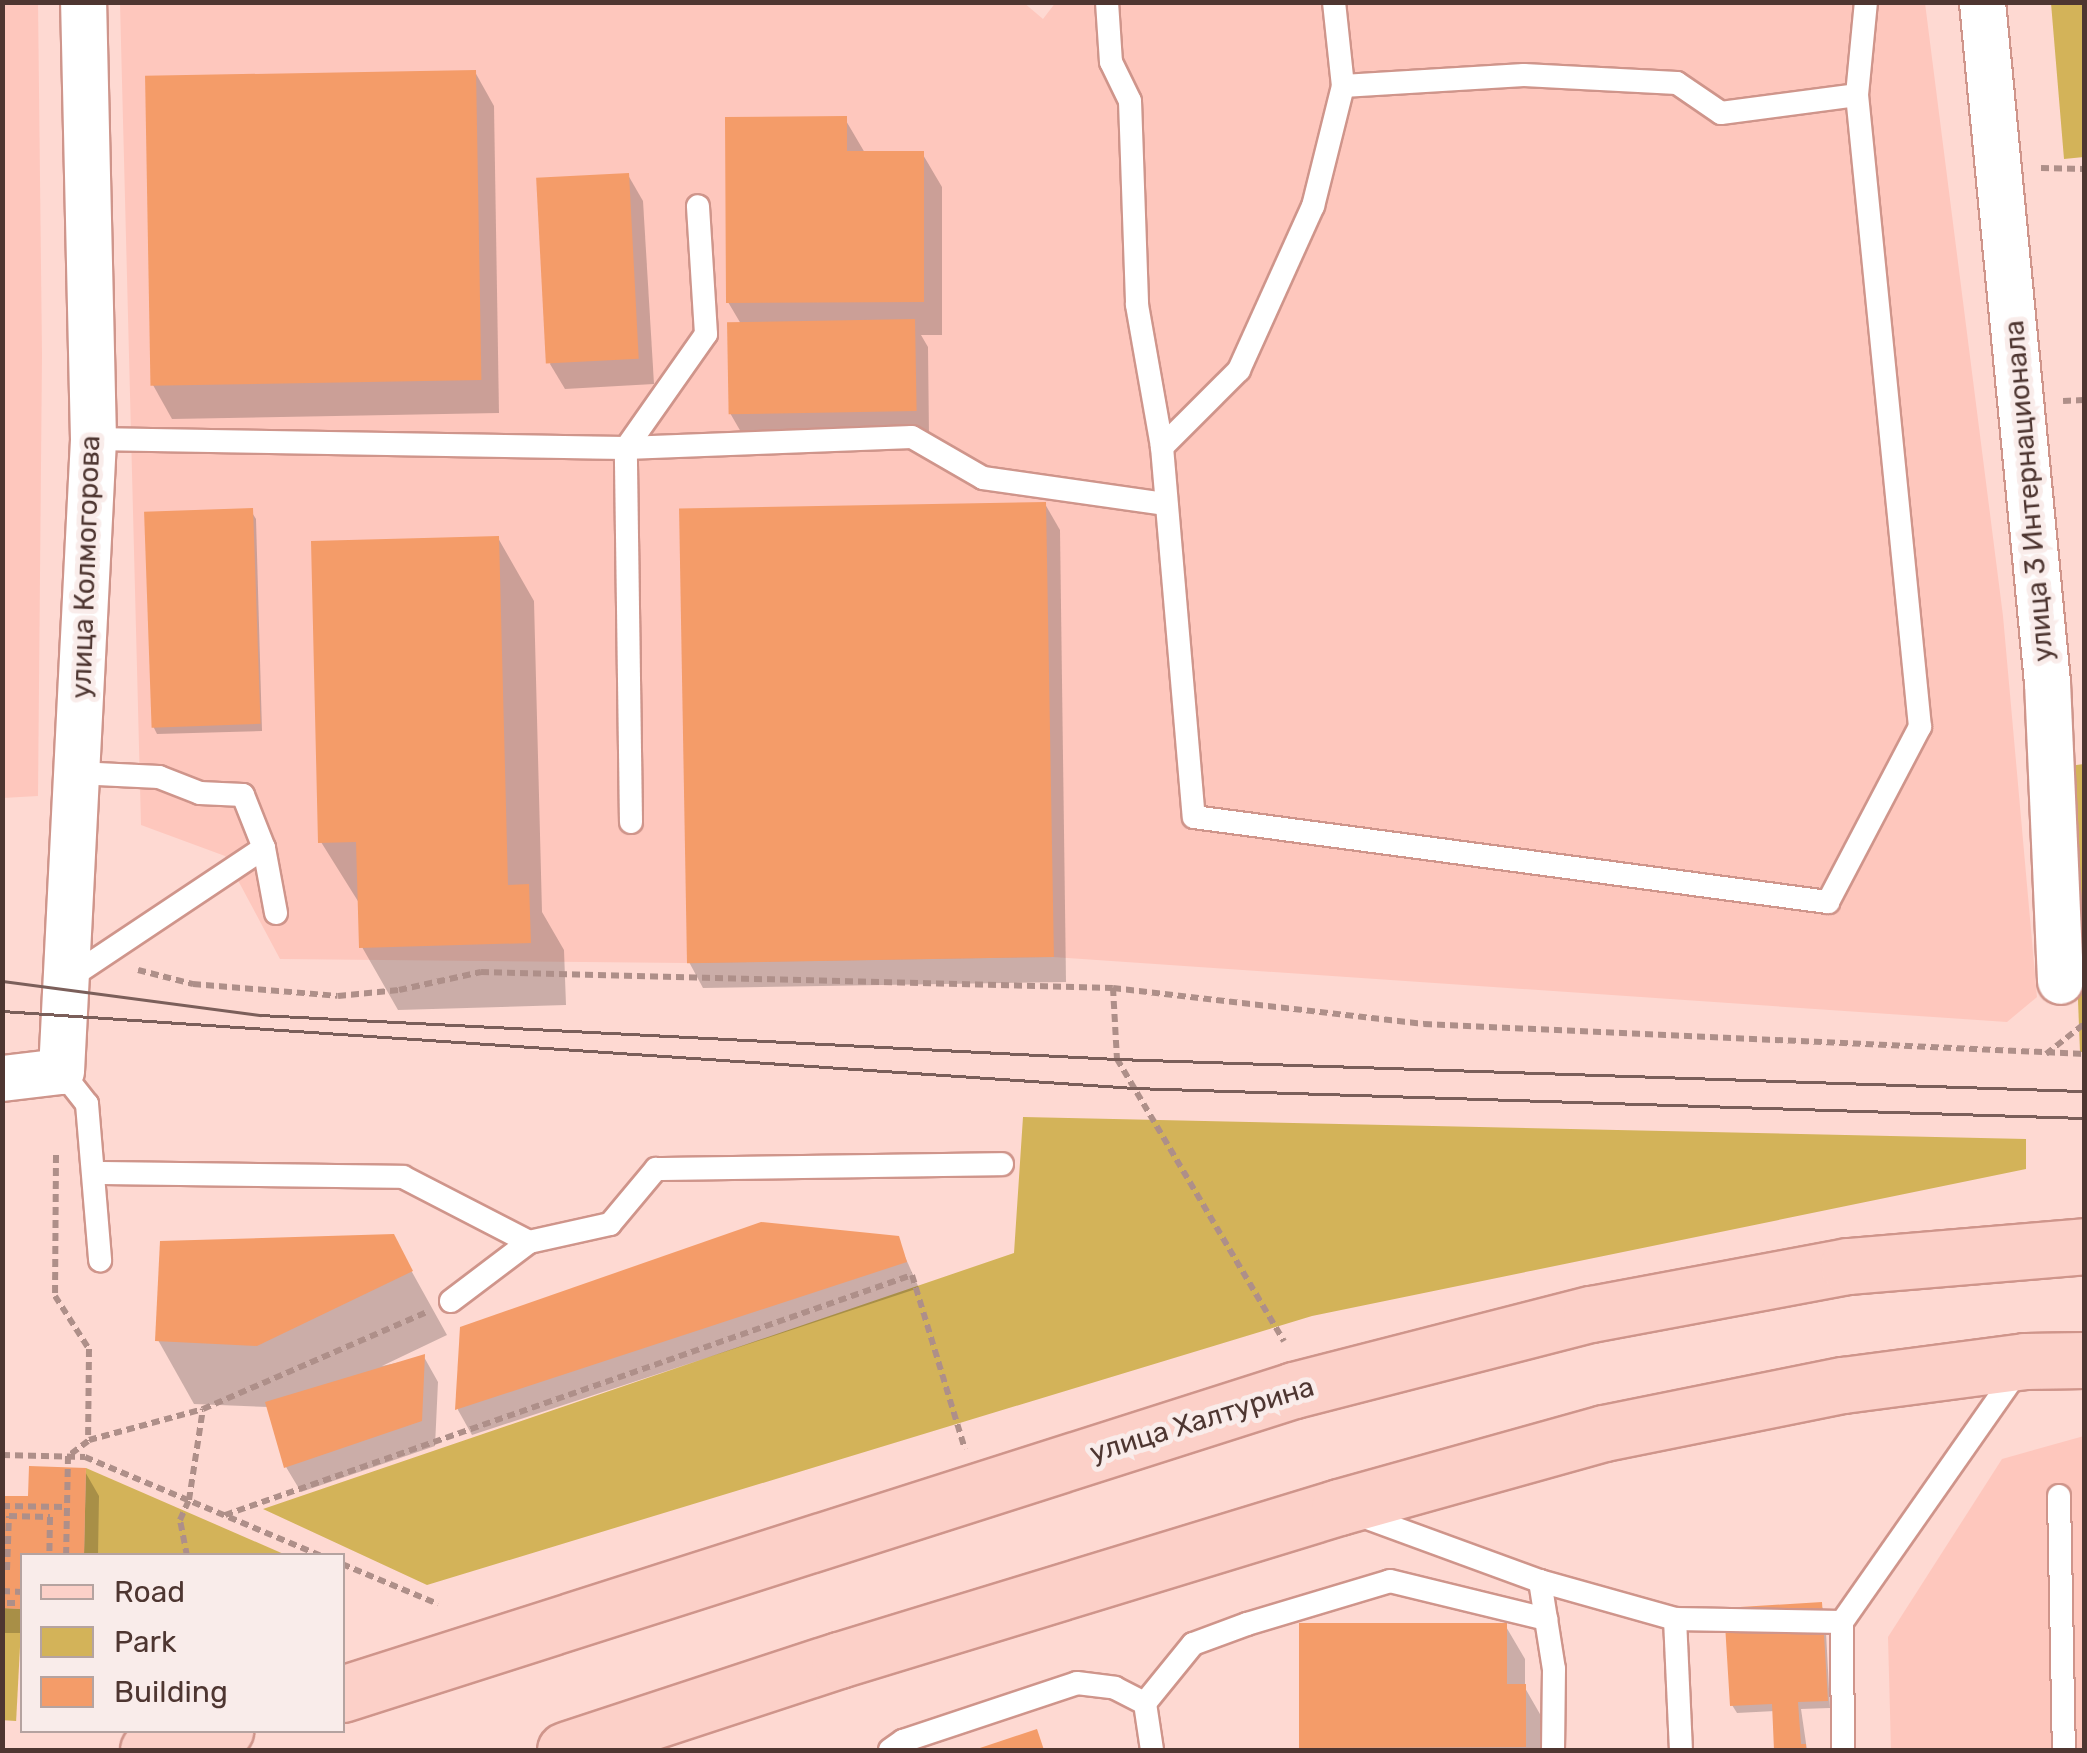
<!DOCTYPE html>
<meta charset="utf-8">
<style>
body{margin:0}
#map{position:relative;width:2087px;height:1753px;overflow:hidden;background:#fed9d2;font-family:Rubik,sans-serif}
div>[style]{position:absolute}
.built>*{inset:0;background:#fec7bd}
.green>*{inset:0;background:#d3b359;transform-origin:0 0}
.shadow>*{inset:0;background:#0003}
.building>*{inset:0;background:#f49c69;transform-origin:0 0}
.path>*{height:6px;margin-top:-3px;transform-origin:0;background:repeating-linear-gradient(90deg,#ae8f89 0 8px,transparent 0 13px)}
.roads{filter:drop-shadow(2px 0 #cf958b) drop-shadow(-2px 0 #cf958b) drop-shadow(0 2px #cf958b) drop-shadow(0 -2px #cf958b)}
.lane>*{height:22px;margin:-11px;padding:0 11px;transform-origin:11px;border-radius:11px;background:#fff}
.street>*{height:45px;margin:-22.5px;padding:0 22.5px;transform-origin:22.5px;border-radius:22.5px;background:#fff}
.primary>*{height:55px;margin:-27.5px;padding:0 27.5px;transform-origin:27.5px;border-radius:27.5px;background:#fcd0c8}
.tram>*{height:2.5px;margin:-1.25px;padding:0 1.25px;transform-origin:1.25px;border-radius:1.25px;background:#7b5f5a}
span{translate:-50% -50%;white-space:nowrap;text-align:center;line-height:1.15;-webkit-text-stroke:10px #f9ecea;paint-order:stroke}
.street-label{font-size:28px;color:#4e3631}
.frame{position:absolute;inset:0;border:5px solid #4e3631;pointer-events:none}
.legend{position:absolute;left:20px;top:1553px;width:325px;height:180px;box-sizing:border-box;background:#f9ecea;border:2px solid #b5a3a0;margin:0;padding:12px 18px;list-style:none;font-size:30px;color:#4e3631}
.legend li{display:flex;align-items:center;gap:20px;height:50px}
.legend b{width:50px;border:2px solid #b5a3a0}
</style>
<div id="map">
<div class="built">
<i style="clip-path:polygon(38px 2px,42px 355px,38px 796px,3px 798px,2px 3px)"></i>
<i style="clip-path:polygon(1023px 2px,1043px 19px,1056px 2px,1925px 3px,2003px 616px,2037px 997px,2007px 1022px,1053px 957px,686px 963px,280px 959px,225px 856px,141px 825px,120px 3px)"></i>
<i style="clip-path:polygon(2084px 1436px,2084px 1750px,1891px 1750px,1888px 1637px,2002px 1459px)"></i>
</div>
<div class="green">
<i style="clip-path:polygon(2051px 3px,2084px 3px,2084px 157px,2064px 159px)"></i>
<i style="clip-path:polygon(2084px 764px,2084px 1052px,2080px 1052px,2069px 766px)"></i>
<i style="clip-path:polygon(1023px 1117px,2026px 1139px,2026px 1169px,1312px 1316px,427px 1585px,263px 1509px,1014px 1253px)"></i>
<i style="clip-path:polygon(86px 1468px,286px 1555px,84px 1556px)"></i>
<i style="left:2px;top:1608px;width:20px;height:112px;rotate:3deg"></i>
</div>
<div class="shadow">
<i style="clip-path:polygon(475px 72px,494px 106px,499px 413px,172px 419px,153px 385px)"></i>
<i style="clip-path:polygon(845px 119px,865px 153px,922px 153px,942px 187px,942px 335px,921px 335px,928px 347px,929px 436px,745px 439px,730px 413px,741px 324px,728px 302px)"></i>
<i style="clip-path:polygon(628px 175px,643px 201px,654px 384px,565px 389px,550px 364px)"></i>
<i style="clip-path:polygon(1045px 504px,1060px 530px,1066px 982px,703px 988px,689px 962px)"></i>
<i style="clip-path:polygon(251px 511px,256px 519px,262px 731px,157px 734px,153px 726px)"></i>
<i style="clip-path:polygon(498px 538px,534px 601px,542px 912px,564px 950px,566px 1005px,398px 1010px,362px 947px,361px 906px,321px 842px)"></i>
<i style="clip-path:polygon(392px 1236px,447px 1335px,382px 1366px,424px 1357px,438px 1382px,435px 1446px,301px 1492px,286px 1467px,269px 1407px,194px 1404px,158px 1340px)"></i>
<i style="clip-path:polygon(897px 1239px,919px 1288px,472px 1435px,458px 1410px,462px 1328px)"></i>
<i style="clip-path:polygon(84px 1470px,99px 1496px,98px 1556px,22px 1556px,22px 1633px,5px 1633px,2px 1498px,30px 1499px)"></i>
<i style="clip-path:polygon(1821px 1605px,1825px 1613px,1830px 1708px,1801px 1709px,1807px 1750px,1777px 1750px,1775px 1711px,1737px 1713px,1732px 1705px)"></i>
<i style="clip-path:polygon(1505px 1625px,1525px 1659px,1525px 1688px,1544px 1721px,1544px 1750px,1304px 1750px,1302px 1747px)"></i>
</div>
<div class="building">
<i style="left:476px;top:70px;width:310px;height:331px;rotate:89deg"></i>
<i style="clip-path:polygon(847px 116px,847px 151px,924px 151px,924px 302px,726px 303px,725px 117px)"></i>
<i style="left:629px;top:173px;width:186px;height:93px;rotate:87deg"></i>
<i style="left:915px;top:319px;width:92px;height:188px;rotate:89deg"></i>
<i style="left:1046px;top:502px;width:455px;height:367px;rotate:89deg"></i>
<i style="left:253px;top:508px;width:216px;height:109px;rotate:88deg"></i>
<i style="clip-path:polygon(499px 536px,508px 885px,529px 884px,531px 943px,359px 948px,356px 842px,318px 843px,311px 541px)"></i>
<i style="clip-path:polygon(761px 1222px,899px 1236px,907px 1262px,455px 1410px,460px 1327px)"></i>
<i style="clip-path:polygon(394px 1234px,413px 1271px,257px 1346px,155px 1341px,160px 1241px)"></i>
<i style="clip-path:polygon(425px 1354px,422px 1421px,284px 1468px,265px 1402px)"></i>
<i style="clip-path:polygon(29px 1466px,86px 1468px,84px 1556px,22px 1556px,22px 1609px,2px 1608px,2px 1496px,28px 1496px)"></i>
<i style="clip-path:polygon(1822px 1602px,1828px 1701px,1798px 1702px,1801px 1744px,1806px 1744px,1806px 1750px,1774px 1750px,1772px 1704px,1730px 1706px,1724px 1608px)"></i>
<i style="clip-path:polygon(1299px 1623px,1507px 1623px,1507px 1684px,1526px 1684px,1526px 1747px,1299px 1748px)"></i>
<i style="clip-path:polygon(1037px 1729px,1044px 1750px,974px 1750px)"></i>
</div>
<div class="path">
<i style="left:2041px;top:168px;width:43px;rotate:1.3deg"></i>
<i style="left:2063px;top:401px;width:21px;rotate:-3deg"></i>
<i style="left:138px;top:970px;width:57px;rotate:14.3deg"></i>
<i style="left:193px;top:984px;width:145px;rotate:4.7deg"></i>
<i style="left:338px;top:996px;width:61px;rotate:-5.6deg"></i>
<i style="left:399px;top:990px;width:84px;rotate:-12.4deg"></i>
<i style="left:481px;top:972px;width:632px;rotate:1.45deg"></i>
<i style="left:1113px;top:988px;width:313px;rotate:6.6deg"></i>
<i style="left:1424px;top:1024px;width:661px;rotate:2.6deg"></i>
<i style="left:1113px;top:988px;width:71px;rotate:86.8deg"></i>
<i style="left:1117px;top:1059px;width:328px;rotate:59.4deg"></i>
<i style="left:2046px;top:1054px;width:48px;rotate:-38.3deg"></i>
<i style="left:56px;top:1155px;width:141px;rotate:90.4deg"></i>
<i style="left:55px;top:1296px;width:63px;rotate:57.3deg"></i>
<i style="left:89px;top:1349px;width:92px;rotate:90.6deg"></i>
<i style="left:88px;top:1441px;width:25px;rotate:143deg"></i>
<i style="left:68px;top:1456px;width:100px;rotate:91.1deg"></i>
<i style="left:89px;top:1440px;width:118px;rotate:-15.2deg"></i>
<i style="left:2px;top:1455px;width:83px;rotate:1.4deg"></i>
<i style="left:85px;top:1457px;width:257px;rotate:22.7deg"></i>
<i style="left:2px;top:1506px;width:65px;rotate:0.9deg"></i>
<i style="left:225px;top:1515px;width:728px;rotate:-19.26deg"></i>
<i style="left:912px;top:1275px;width:182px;rotate:73.1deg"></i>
<i style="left:187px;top:1556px;width:37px;rotate:-101deg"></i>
<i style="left:180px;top:1520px;width:22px;rotate:-66deg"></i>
<i style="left:189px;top:1500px;width:92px;rotate:-81.3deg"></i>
<i style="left:203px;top:1409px;width:244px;rotate:-23.4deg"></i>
<i style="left:342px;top:1564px;width:104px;rotate:22.6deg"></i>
<i style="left:7px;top:1570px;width:54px;rotate:-87.9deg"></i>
<i style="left:9px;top:1516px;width:41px;rotate:1.4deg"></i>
<i style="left:50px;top:1517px;width:39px;rotate:91deg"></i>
<i style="left:2px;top:1591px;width:20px;rotate:3deg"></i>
<i style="left:7px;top:1603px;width:15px"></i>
</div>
<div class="roads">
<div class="lane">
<i style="left:1107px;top:2px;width:60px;rotate:86.2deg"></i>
<i style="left:1111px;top:62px;width:43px;rotate:64deg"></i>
<i style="left:1130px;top:101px;width:204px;rotate:88deg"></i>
<i style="left:1137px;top:305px;width:144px;rotate:80deg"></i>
<i style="left:1334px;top:2px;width:84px;rotate:83.9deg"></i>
<i style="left:1343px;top:86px;width:124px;rotate:104deg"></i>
<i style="left:1313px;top:206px;width:180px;rotate:114.3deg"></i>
<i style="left:1239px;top:370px;width:109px;rotate:135deg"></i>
<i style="left:1162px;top:447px;width:371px;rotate:85.1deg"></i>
<i style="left:1194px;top:817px;width:640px;rotate:7.64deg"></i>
<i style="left:1828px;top:902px;width:198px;rotate:-62.3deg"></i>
<i style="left:1920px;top:727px;width:635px;rotate:-95.69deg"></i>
<i style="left:1857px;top:95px;width:93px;rotate:-84.5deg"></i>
<i style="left:1343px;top:86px;width:181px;rotate:-3.5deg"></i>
<i style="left:1524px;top:75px;width:153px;rotate:3deg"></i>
<i style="left:1677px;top:83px;width:53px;rotate:34.3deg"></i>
<i style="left:1721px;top:113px;width:137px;rotate:-7.5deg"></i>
<i style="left:93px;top:439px;width:533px;rotate:0.97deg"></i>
<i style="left:626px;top:448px;width:286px;rotate:-2.2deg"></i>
<i style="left:912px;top:437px;width:82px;rotate:30deg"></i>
<i style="left:983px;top:478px;width:185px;rotate:8.1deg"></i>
<i style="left:77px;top:773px;width:82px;rotate:2.8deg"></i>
<i style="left:159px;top:777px;width:44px;rotate:21.3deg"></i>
<i style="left:200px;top:793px;width:43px;rotate:2.7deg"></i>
<i style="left:243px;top:795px;width:57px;rotate:68.4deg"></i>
<i style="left:264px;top:848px;width:66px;rotate:79.5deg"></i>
<i style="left:631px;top:822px;width:374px;rotate:-90.8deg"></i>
<i style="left:626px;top:448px;width:139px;rotate:-54.9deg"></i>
<i style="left:706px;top:334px;width:128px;rotate:-93.6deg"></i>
<i style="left:66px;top:980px;width:238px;rotate:-33.7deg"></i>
<i style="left:61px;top:1071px;width:42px;rotate:51.8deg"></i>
<i style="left:87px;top:1104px;width:157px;rotate:85.2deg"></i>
<i style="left:94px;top:1173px;width:309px;rotate:0.7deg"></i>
<i style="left:403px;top:1177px;width:142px;rotate:27.3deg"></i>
<i style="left:529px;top:1242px;width:83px;rotate:-12.5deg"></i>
<i style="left:610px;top:1224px;width:72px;rotate:-50.1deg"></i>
<i style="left:656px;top:1169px;width:346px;rotate:-0.8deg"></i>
<i style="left:451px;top:1301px;width:98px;rotate:-37.1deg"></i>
<i style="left:2059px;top:1496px;width:254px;rotate:88.9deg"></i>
<i style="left:1351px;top:1512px;width:201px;rotate:20.1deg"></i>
<i style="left:1540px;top:1581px;width:140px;rotate:15.7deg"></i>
<i style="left:1675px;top:1619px;width:167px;rotate:1deg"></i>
<i style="left:1842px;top:1622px;width:310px;rotate:-55deg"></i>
<i style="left:1540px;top:1581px;width:89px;rotate:81deg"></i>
<i style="left:1554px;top:1669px;width:81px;rotate:90.7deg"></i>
<i style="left:1675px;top:1619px;width:131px;rotate:87.4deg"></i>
<i style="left:1842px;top:1622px;width:128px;rotate:89.6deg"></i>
<i style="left:890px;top:1750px;width:16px;rotate:-35deg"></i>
<i style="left:903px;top:1741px;width:183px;rotate:-18.4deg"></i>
<i style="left:1077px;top:1683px;width:38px;rotate:7deg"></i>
<i style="left:1115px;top:1688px;width:34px;rotate:27deg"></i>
<i style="left:1152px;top:1750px;width:48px;rotate:-98.5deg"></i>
<i style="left:1145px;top:1703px;width:76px;rotate:-50.9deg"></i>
<i style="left:1193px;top:1644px;width:58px;rotate:-20.3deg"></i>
<i style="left:1247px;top:1624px;width:149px;rotate:-16.7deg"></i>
<i style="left:1390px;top:1581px;width:161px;rotate:13.7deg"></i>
</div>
<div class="street">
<i style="left:1982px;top:2px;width:683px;rotate:84.54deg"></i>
<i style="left:2047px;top:682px;width:299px;rotate:87.5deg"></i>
<i style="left:2px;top:1078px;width:59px;rotate:-6.8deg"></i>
<i style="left:61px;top:1071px;width:633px;rotate:-87.1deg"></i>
<i style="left:93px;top:439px;width:437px;rotate:-91.3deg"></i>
</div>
<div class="primary">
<i style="left:342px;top:1694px;width:999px;rotate:-17.71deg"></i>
<i style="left:1294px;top:1390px;width:307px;rotate:-14.4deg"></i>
<i style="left:1591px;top:1314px;width:261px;rotate:-10.6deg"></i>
<i style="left:1848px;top:1266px;width:237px;rotate:-4.8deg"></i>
<i style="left:148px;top:1750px;width:80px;rotate:-14.6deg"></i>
<i style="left:565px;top:1750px;width:288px;rotate:-18.2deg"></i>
<i style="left:839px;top:1660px;width:523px;rotate:-17.01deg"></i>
<i style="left:1339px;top:1507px;width:275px;rotate:-15.6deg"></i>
<i style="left:1604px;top:1433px;width:244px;rotate:-11.4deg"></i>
<i style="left:1843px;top:1385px;width:184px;rotate:-7.5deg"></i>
<i style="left:2025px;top:1361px;width:59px;rotate:-1deg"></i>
</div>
</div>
<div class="tram">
<i style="left:2px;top:981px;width:260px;rotate:7.5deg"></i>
<i style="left:260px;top:1015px;width:858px;rotate:2.94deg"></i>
<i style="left:1117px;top:1059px;width:968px;rotate:1.9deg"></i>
<i style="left:2px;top:1011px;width:1135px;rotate:3.89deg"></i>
<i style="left:1134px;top:1088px;width:950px;rotate:1.81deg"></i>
</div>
<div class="street-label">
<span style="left:2029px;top:491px;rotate:-95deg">улица 3 Интернационала</span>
<span style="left:86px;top:567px;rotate:-88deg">улица Колмогорова</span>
<span style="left:1202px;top:1420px;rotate:-17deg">улица Халтурина</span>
</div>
<div class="frame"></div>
<ul class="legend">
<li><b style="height:12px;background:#fcd0c8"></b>Road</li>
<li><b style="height:28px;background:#d3b359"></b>Park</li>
<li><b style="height:28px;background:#f49c69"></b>Building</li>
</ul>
</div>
